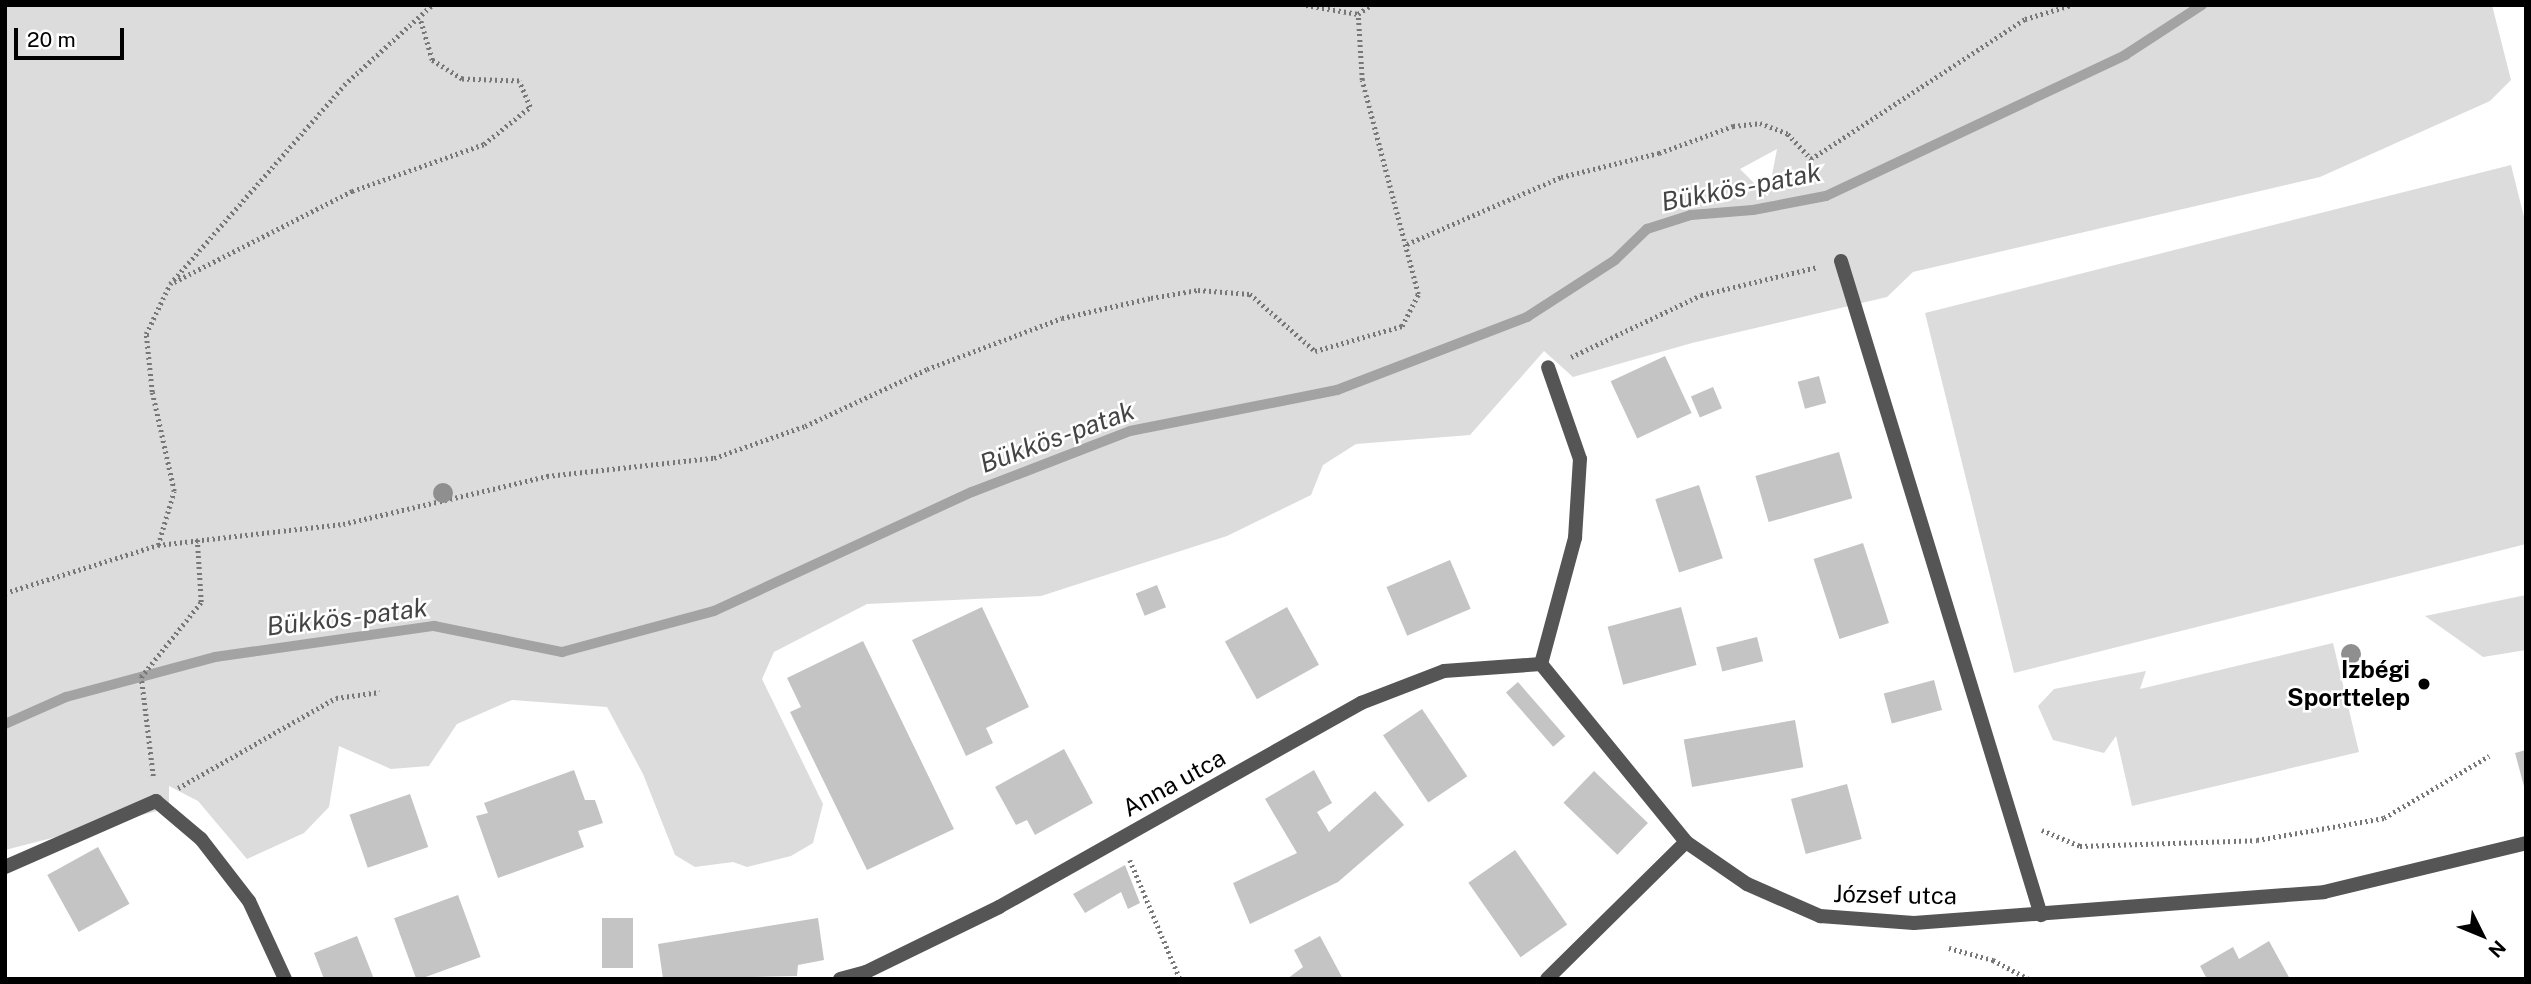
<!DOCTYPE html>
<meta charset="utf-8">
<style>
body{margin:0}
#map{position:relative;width:2531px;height:984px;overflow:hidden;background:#fff;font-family:"Public Sans",sans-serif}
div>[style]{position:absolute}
.green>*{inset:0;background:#dcdcdc}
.stream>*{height:10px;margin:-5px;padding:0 5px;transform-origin:5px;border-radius:5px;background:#a3a3a3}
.building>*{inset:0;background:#c4c4c4;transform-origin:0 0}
.path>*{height:4.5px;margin-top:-2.25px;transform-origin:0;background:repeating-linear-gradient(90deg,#777 0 2px,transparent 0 5.5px)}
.minor>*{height:14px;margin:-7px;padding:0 7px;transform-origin:7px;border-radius:7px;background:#555}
.trees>*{width:20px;height:20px;margin:-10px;border-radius:50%;background:#8f8f8f}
.dots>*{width:19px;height:19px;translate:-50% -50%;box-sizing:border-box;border:4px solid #fff;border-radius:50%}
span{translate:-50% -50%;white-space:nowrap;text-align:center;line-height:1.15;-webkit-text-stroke:5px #fff;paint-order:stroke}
.poi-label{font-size:24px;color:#000;font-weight:700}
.right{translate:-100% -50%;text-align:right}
.street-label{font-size:24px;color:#000}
.water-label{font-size:26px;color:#444;font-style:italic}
.frame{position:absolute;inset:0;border:7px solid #000;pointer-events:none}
.north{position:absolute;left:2447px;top:900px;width:70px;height:70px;-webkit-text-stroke:5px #fff;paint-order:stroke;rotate:133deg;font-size:19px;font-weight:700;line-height:28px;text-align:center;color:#000}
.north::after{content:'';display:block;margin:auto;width:24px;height:32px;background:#000;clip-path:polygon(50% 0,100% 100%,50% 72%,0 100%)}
.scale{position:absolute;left:14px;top:28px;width:110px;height:32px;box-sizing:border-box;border:4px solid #000;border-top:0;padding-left:9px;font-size:21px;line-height:24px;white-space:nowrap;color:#000;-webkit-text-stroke:5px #fff;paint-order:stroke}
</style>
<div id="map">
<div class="green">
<i style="clip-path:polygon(evenodd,5px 5px,2492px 5px,2511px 80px,2490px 101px,2320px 177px,1913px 272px,1887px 297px,1692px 343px,1573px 377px,1544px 351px,1470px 435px,1356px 444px,1323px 465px,1311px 495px,1227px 536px,1041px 596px,867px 604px,774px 652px,762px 679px,823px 804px,813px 843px,791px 856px,747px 867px,733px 862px,695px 867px,675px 855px,643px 774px,607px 707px,512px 700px,457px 724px,429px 766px,391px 769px,339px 746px,329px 807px,304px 833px,247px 859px,198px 801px,169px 786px,169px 808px,5px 850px,5px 5px,1777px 149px,1768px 196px,1767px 196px,1740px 169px,1777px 149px)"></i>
<i style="clip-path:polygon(2511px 165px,2526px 225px,2526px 544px,2014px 673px,1925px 313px)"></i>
<i style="clip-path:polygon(2526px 595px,2526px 650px,2483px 657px,2425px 616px)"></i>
<i style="clip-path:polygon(2333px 643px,2359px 752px,2132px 806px,2116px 736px,2104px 753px,2053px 740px,2038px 706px,2054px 689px,2146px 671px,2140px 689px)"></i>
</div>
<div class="stream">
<i style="left:5px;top:724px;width:67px;rotate:-23.9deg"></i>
<i style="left:66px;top:697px;width:154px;rotate:-15deg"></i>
<i style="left:215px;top:657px;width:221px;rotate:-8.1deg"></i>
<i style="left:434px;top:626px;width:131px;rotate:11.5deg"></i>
<i style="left:562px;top:652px;width:157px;rotate:-15.1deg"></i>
<i style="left:714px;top:611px;width:284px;rotate:-24.8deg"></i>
<i style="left:972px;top:492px;width:169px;rotate:-21.1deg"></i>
<i style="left:1130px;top:431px;width:211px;rotate:-11.2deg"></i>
<i style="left:1337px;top:390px;width:204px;rotate:-21deg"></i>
<i style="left:1527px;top:317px;width:105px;rotate:-32.9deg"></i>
<i style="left:1615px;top:260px;width:45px;rotate:-44.1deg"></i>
<i style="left:1647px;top:229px;width:46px;rotate:-17.7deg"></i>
<i style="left:1691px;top:215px;width:62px;rotate:-4.6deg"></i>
<i style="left:1753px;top:210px;width:74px;rotate:-10.9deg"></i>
<i style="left:1826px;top:196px;width:331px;rotate:-25.2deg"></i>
<i style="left:2125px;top:55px;width:92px;rotate:-33deg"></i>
</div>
<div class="building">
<i style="left:1665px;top:356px;width:63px;height:60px;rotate:65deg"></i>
<i style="left:1819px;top:376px;width:28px;height:22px;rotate:75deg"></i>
<i style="left:1713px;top:387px;width:23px;height:24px;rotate:67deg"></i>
<i style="left:1839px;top:452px;width:48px;height:87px;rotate:74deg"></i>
<i style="left:1699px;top:485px;width:77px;height:46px;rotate:72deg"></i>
<i style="left:1863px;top:543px;width:84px;height:52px;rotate:72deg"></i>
<i style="left:1450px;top:560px;width:53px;height:69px;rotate:67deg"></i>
<i style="left:1157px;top:585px;width:24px;height:23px;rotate:68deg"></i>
<i style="clip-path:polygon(982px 607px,1029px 707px,986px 728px,993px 743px,966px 756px,912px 640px)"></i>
<i style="left:1287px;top:607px;width:66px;height:71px;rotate:61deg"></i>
<i style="left:1681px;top:607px;width:60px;height:76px;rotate:75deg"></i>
<i style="left:1757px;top:637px;width:25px;height:42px;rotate:76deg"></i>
<i style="clip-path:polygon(863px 641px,954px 829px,867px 870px,790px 712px,801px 707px,787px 678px)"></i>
<i style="left:1934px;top:680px;width:31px;height:52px;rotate:75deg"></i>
<i style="left:1518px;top:682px;width:72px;height:16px;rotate:49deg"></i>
<i style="left:1422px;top:709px;width:81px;height:47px;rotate:56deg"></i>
<i style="left:1795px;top:720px;width:48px;height:113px;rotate:80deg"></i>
<i style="clip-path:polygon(1064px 749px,1093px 803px,1035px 835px,1027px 820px,1016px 825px,995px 787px)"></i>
<i style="clip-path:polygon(2526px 750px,2526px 790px,2525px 790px,2515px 753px)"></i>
<i style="clip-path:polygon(574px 770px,585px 800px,595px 800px,603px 823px,578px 831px,584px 847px,498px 878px,476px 816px,488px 813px,484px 803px)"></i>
<i style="clip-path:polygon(1314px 770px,1332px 803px,1317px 812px,1329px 832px,1375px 791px,1404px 825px,1338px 882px,1250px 924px,1233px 883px,1297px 853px,1265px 799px)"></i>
<i style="left:1594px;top:771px;width:75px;height:44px;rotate:44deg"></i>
<i style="left:1847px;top:784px;width:57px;height:58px;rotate:75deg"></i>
<i style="left:410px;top:794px;width:56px;height:64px;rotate:71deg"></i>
<i style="left:98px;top:847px;width:65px;height:58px;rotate:61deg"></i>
<i style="left:1515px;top:850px;width:91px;height:57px;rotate:55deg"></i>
<i style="clip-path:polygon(1125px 865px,1140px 903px,1128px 909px,1121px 892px,1085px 913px,1073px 894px)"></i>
<i style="left:458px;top:895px;width:66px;height:68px;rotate:70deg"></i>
<i style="left:602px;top:918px;width:31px;height:50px"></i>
<i style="clip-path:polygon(818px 918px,824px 960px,798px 965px,797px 976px,663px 979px,658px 944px)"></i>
<i style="clip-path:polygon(357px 936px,374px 979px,324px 979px,314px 953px)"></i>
<i style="clip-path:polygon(1320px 936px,1343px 979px,1287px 979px,1303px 967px,1294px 950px)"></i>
<i style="clip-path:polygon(2269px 941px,2290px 979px,2207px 979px,2200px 966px,2233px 947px,2239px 959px)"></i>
</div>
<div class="path">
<i style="left:1306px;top:5px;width:53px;rotate:9.8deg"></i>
<i style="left:1407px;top:244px;width:168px;rotate:-23.5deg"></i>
<i style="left:1561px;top:177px;width:101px;rotate:-13.8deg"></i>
<i style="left:1659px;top:153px;width:79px;rotate:-20deg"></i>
<i style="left:1733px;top:126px;width:27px;rotate:-6deg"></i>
<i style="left:1760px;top:123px;width:30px;rotate:21deg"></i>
<i style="left:1788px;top:134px;width:34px;rotate:47deg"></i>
<i style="left:1811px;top:159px;width:256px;rotate:-33.2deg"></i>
<i style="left:2025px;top:19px;width:48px;rotate:-16.9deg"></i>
<i style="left:174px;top:282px;width:200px;rotate:-27.1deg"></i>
<i style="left:352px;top:191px;width:140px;rotate:-19.6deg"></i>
<i style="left:484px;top:144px;width:59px;rotate:-38.8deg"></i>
<i style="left:530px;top:107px;width:28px;rotate:-113deg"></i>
<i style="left:519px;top:81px;width:57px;rotate:-178deg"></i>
<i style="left:462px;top:79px;width:36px;rotate:-148deg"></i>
<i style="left:432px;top:60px;width:43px;rotate:-106.3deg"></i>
<i style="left:1571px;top:357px;width:144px;rotate:-25.5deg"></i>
<i style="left:1701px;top:295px;width:120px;rotate:-13.5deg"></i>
<i style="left:158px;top:545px;width:56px;rotate:-73.5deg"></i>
<i style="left:174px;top:491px;width:101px;rotate:-102.5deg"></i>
<i style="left:152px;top:392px;width:58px;rotate:-95.9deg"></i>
<i style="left:146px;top:334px;width:55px;rotate:-64.4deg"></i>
<i style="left:170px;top:284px;width:264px;rotate:-48.8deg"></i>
<i style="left:344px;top:85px;width:119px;rotate:-42.3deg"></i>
<i style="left:5px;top:593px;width:160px;rotate:-17.4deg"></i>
<i style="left:158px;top:545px;width:186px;rotate:-6.5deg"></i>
<i style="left:343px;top:524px;width:210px;rotate:-13.2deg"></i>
<i style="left:547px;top:476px;width:168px;rotate:-6.2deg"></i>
<i style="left:714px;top:458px;width:96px;rotate:-19.4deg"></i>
<i style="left:805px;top:426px;width:135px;rotate:-25deg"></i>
<i style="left:927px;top:369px;width:144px;rotate:-20.7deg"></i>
<i style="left:1062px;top:318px;width:91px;rotate:-12.7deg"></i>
<i style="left:1151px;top:298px;width:48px;rotate:-9.7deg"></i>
<i style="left:1198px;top:290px;width:52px;rotate:4.4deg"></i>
<i style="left:1250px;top:294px;width:86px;rotate:41.2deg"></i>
<i style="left:1315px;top:351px;width:91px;rotate:-16deg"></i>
<i style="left:1402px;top:326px;width:36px;rotate:-63deg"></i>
<i style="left:1418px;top:294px;width:221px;rotate:-104.7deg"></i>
<i style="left:1362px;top:80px;width:66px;rotate:-93.5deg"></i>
<i style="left:1358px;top:14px;width:16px;rotate:-35deg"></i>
<i style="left:153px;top:776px;width:100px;rotate:-96.9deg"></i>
<i style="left:141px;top:677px;width:96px;rotate:-51.3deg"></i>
<i style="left:201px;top:602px;width:63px;rotate:-93.6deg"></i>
<i style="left:178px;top:788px;width:182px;rotate:-29.7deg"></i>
<i style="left:336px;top:698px;width:44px;rotate:-7.8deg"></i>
<i style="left:2042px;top:830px;width:41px;rotate:22.8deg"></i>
<i style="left:2080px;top:846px;width:177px;rotate:-1.9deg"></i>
<i style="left:2257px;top:840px;width:129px;rotate:-9.8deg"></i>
<i style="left:2384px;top:818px;width:122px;rotate:-30.6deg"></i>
<i style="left:1130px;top:860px;width:129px;rotate:67.2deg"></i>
<i style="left:1949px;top:948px;width:46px;rotate:15.3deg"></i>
<i style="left:1993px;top:960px;width:40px;rotate:28deg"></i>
</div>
<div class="minor">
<i style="left:1841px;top:261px;width:684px;rotate:73deg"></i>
<i style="left:1541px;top:664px;width:230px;rotate:50.8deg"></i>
<i style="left:1686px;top:842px;width:74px;rotate:34.5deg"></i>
<i style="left:1747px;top:884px;width:80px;rotate:23.7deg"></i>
<i style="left:1820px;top:916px;width:94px;rotate:4.3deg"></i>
<i style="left:1914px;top:923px;width:411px;rotate:-4.3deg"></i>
<i style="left:2324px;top:892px;width:208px;rotate:-13.6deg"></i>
<i style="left:1541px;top:664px;width:131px;rotate:-74.9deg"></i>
<i style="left:1575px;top:538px;width:79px;rotate:-86.4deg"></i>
<i style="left:1580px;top:459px;width:97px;rotate:-109.2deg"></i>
<i style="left:5px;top:867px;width:165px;rotate:-23.6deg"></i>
<i style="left:156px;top:801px;width:59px;rotate:40.2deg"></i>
<i style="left:201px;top:839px;width:78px;rotate:52.3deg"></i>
<i style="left:249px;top:901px;width:86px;rotate:65.2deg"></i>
<i style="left:840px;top:979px;width:27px;rotate:-15deg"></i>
<i style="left:866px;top:972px;width:148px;rotate:-26deg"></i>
<i style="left:999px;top:907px;width:416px;rotate:-29.4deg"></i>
<i style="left:1361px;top:703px;width:89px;rotate:-21.1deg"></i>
<i style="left:1444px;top:671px;width:97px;rotate:-4.1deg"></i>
<i style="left:1547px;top:979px;width:195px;rotate:-44.6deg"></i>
</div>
<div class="trees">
<i style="left:443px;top:493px"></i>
<i style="left:2351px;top:654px"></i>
</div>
<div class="dots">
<i style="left:2424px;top:684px;background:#000"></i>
</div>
<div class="poi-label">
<span class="right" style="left:2410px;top:684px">Izbégi<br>Sporttelep</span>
</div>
<div class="street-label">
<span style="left:1174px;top:783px;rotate:-29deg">Anna utca</span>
<span style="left:1895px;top:895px;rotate:1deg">József utca</span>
</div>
<div class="water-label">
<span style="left:1741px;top:187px;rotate:-11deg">Bükkös-patak</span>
<span style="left:1057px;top:437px;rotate:-20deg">Bükkös-patak</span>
<span style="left:347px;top:617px;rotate:-7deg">Bükkös-patak</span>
</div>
<div class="frame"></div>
<div class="north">N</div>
<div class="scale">20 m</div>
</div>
